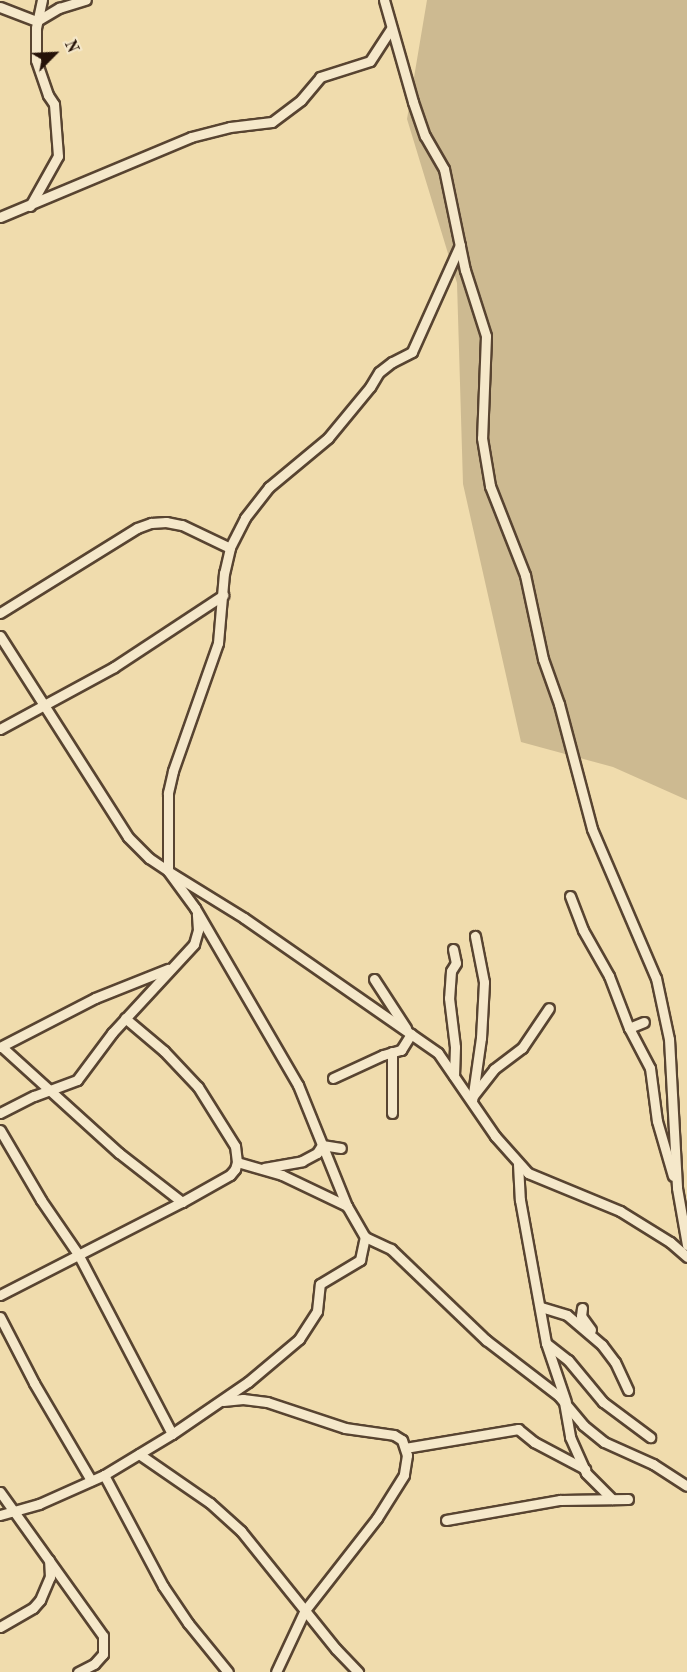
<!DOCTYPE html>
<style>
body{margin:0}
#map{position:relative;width:687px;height:1672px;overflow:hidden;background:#f0dcad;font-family:"Old Standard TT",serif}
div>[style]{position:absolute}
.green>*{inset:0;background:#cdba91}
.roads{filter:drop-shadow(2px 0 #584431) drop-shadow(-2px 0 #584431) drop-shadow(0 2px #584431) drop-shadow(0 -2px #584431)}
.street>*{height:9px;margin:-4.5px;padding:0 4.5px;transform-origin:4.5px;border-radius:4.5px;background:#f5e8ca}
span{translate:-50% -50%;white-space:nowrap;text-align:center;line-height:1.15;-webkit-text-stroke:4.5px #f5e8ca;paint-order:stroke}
.north{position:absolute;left:24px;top:24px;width:60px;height:60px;-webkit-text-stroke:4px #f5e8ca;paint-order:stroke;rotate:66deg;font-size:16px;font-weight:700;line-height:24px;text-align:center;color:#251208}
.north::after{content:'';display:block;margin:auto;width:21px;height:27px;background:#251208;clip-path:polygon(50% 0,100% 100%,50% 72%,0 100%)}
</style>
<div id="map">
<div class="green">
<i style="clip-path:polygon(427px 0,687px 0,687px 800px,613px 767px,521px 742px,463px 484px,457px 283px,407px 119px)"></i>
</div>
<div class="roads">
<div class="street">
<i style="left:384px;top:0;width:106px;rotate:74.1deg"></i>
<i style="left:413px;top:102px;width:36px;rotate:71deg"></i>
<i style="left:425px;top:136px;width:38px;rotate:60deg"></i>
<i style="left:444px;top:169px;width:103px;rotate:78.3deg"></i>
<i style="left:465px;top:270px;width:69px;rotate:72.3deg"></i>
<i style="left:486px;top:336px;width:102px;rotate:92.2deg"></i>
<i style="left:482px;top:438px;width:49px;rotate:80.5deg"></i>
<i style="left:490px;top:486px;width:96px;rotate:68.5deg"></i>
<i style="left:525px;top:575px;width:86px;rotate:77.9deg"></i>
<i style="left:543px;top:659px;width:48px;rotate:70.4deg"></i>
<i style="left:559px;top:704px;width:129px;rotate:75.2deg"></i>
<i style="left:592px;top:829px;width:162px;rotate:66.8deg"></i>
<i style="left:656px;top:978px;width:62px;rotate:78deg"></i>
<i style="left:669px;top:1039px;width:149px;rotate:86.9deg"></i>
<i style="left:677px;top:1188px;width:58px;rotate:80deg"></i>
<i style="left:0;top:7px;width:40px;rotate:21deg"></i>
<i style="left:37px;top:21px;width:26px;rotate:-31deg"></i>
<i style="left:59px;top:8px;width:28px;rotate:-17deg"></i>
<i style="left:30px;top:206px;width:57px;rotate:-60.8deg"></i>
<i style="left:58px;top:156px;width:52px;rotate:-94.4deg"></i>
<i style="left:54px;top:104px;width:11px;rotate:-124deg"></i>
<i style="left:48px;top:95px;width:37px;rotate:-109deg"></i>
<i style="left:36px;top:60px;width:32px;rotate:-90deg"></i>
<i style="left:36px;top:28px;width:29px;rotate:-78deg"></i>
<i style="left:0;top:217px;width:207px;rotate:-22.7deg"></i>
<i style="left:191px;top:137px;width:40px;rotate:-14.4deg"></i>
<i style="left:230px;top:127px;width:42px;rotate:-6.8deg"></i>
<i style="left:272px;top:122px;width:36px;rotate:-37deg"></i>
<i style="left:301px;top:100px;width:30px;rotate:-50deg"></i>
<i style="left:320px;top:77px;width:52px;rotate:-17.7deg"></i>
<i style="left:370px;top:61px;width:38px;rotate:-57deg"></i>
<i style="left:460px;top:245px;width:117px;rotate:114.2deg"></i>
<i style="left:412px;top:352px;width:22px;rotate:153deg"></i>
<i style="left:392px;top:362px;width:16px;rotate:142deg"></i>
<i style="left:379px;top:372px;width:17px;rotate:121deg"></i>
<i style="left:370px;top:387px;width:66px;rotate:129.5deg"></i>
<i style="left:328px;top:438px;width:77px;rotate:140.3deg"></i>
<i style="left:269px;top:487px;width:39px;rotate:128deg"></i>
<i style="left:245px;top:518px;width:34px;rotate:117deg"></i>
<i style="left:230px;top:548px;width:26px;rotate:103deg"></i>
<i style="left:224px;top:573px;width:70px;rotate:94.9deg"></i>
<i style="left:218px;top:643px;width:136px;rotate:109.4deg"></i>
<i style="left:173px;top:771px;width:23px;rotate:103deg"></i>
<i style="left:168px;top:793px;width:78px;rotate:90deg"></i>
<i style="left:168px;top:871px;width:89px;rotate:31.7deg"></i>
<i style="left:244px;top:918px;width:236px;rotate:34.8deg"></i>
<i style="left:438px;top:1053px;width:101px;rotate:55.5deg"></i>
<i style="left:495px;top:1136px;width:50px;rotate:48.3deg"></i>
<i style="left:528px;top:1173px;width:100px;rotate:22.4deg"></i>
<i style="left:620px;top:1211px;width:59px;rotate:31.8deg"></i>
<i style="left:670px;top:1242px;width:23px;rotate:41deg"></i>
<i style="left:0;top:613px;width:161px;rotate:-31.8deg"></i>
<i style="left:137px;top:528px;width:15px;rotate:-20deg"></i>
<i style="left:151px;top:523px;width:15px;rotate:-4deg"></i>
<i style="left:166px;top:522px;width:16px;rotate:11deg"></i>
<i style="left:182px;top:525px;width:53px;rotate:25.6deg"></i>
<i style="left:0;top:636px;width:238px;rotate:57.5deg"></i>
<i style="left:128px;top:837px;width:30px;rotate:45deg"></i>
<i style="left:149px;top:858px;width:23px;rotate:34deg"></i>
<i style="left:168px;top:871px;width:46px;rotate:53.9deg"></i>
<i style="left:195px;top:908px;width:205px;rotate:59.8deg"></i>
<i style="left:298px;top:1085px;width:131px;rotate:68deg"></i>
<i style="left:347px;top:1206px;width:36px;rotate:60deg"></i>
<i style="left:365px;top:1237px;width:29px;rotate:25deg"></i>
<i style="left:391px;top:1249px;width:132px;rotate:43.8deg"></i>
<i style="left:486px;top:1340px;width:92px;rotate:37.5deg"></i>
<i style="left:559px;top:1396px;width:38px;rotate:50deg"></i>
<i style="left:583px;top:1425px;width:27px;rotate:39deg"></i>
<i style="left:604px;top:1442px;width:54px;rotate:24.2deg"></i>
<i style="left:653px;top:1464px;width:40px;rotate:32.9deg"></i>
<i style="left:0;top:729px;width:130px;rotate:-28.5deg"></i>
<i style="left:114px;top:667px;width:131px;rotate:-33.4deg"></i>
<i style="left:570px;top:896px;width:36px;rotate:69deg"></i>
<i style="left:583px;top:930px;width:53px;rotate:60.5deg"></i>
<i style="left:609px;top:976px;width:56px;rotate:69deg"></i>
<i style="left:629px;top:1028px;width:16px;rotate:-22deg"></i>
<i style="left:453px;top:949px;width:14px;rotate:78deg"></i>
<i style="left:456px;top:963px;width:9px;rotate:122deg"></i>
<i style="left:451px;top:971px;width:27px;rotate:94deg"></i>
<i style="left:449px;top:998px;width:49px;rotate:83deg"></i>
<i style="left:455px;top:1047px;width:29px;rotate:92deg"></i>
<i style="left:374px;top:979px;width:59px;rotate:56.9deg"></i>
<i style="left:629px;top:1028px;width:45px;rotate:62.3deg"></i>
<i style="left:650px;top:1068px;width:53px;rotate:82.5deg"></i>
<i style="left:657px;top:1121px;width:57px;rotate:73.8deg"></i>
<i style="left:0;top:1047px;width:107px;rotate:-27.3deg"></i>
<i style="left:95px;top:998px;width:79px;rotate:-21.7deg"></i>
<i style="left:2px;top:1047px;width:158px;rotate:42.2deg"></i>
<i style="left:119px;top:1153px;width:80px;rotate:37.9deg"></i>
<i style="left:333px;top:1078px;width:55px;rotate:-24.7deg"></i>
<i style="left:383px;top:1055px;width:19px;rotate:-16deg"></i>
<i style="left:401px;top:1050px;width:19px;rotate:-58deg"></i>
<i style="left:473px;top:1096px;width:34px;rotate:-52deg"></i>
<i style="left:494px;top:1069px;width:35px;rotate:-37deg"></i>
<i style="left:522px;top:1048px;width:48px;rotate:-56deg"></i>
<i style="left:472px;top:1101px;width:64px;rotate:-81.9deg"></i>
<i style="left:481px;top:1038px;width:56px;rotate:-86.9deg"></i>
<i style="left:484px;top:982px;width:47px;rotate:-101.1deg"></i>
<i style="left:0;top:1113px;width:38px;rotate:-27deg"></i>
<i style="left:34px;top:1096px;width:46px;rotate:-20.4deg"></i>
<i style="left:77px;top:1080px;width:59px;rotate:-53.3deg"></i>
<i style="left:112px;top:1033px;width:121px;rotate:-47.3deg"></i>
<i style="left:194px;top:944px;width:15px;rotate:-74deg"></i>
<i style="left:198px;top:930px;width:16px;rotate:-94deg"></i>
<i style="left:392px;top:1113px;width:61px;rotate:-90deg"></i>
<i style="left:0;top:1130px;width:81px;rotate:59.6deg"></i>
<i style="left:41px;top:1200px;width:65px;rotate:55.6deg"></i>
<i style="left:78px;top:1254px;width:203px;rotate:62.4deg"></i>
<i style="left:237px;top:1162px;width:47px;rotate:16.1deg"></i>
<i style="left:282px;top:1175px;width:72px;rotate:25.5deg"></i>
<i style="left:518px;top:1164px;width:36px;rotate:87deg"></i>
<i style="left:520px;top:1200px;width:145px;rotate:79.7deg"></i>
<i style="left:546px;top:1343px;width:62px;rotate:71.3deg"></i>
<i style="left:264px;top:1168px;width:39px;rotate:-10deg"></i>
<i style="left:302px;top:1161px;width:17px;rotate:-28deg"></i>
<i style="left:317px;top:1153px;width:9px;rotate:-58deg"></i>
<i style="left:322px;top:1145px;width:19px;rotate:9deg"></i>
<i style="left:0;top:1295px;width:204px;rotate:-27.1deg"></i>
<i style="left:182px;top:1202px;width:55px;rotate:-29.4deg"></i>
<i style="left:230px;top:1175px;width:8px;rotate:-50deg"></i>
<i style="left:235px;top:1169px;width:7px;rotate:-74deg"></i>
<i style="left:237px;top:1162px;width:16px;rotate:-97deg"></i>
<i style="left:235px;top:1146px;width:70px;rotate:-122.1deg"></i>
<i style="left:198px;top:1087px;width:50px;rotate:-133.4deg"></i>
<i style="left:164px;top:1051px;width:51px;rotate:-139.8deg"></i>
<i style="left:541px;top:1307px;width:27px;rotate:17deg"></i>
<i style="left:567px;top:1315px;width:46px;rotate:40.6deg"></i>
<i style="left:602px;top:1345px;width:21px;rotate:53deg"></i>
<i style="left:615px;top:1362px;width:31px;rotate:65deg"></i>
<i style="left:582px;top:1308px;width:8px;rotate:97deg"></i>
<i style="left:581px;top:1316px;width:17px;rotate:54deg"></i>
<i style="left:0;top:1317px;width:74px;rotate:62.7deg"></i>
<i style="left:34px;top:1383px;width:113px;rotate:59.6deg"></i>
<i style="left:546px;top:1343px;width:28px;rotate:38deg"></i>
<i style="left:568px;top:1360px;width:55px;rotate:50.2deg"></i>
<i style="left:603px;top:1402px;width:59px;rotate:36.7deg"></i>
<i style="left:223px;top:1401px;width:20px;rotate:-6deg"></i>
<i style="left:243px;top:1399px;width:24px;rotate:7deg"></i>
<i style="left:267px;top:1402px;width:82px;rotate:18.4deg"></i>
<i style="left:345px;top:1428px;width:49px;rotate:8.1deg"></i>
<i style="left:394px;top:1435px;width:9px;rotate:32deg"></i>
<i style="left:402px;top:1440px;width:16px;rotate:72deg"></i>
<i style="left:407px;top:1455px;width:20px;rotate:99deg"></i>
<i style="left:404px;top:1475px;width:51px;rotate:122.1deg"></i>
<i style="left:377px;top:1518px;width:117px;rotate:128deg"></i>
<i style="left:305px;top:1610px;width:68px;rotate:115.1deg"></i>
<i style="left:564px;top:1402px;width:36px;rotate:80deg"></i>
<i style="left:570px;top:1437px;width:39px;rotate:66deg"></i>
<i style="left:586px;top:1473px;width:37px;rotate:45deg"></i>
<i style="left:405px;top:1448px;width:115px;rotate:-9.5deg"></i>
<i style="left:518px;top:1429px;width:21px;rotate:39deg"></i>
<i style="left:534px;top:1442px;width:58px;rotate:27.9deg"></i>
<i style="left:139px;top:1454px;width:86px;rotate:34.6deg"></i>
<i style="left:210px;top:1503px;width:42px;rotate:42.1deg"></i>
<i style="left:241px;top:1531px;width:151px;rotate:51.2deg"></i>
<i style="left:336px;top:1649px;width:32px;rotate:46deg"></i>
<i style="left:104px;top:1475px;width:126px;rotate:62deg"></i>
<i style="left:163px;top:1586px;width:45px;rotate:56deg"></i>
<i style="left:188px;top:1623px;width:63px;rotate:50.8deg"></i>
<i style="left:0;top:1492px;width:177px;rotate:54.4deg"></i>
<i style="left:103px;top:1636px;width:18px;rotate:90deg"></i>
<i style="left:103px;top:1654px;width:13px;rotate:132deg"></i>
<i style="left:94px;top:1664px;width:18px;rotate:153deg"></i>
<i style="left:0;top:1515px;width:41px;rotate:-15.8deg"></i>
<i style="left:39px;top:1504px;width:71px;rotate:-24deg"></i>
<i style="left:104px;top:1475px;width:79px;rotate:-31.1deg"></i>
<i style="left:172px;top:1434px;width:92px;rotate:-34.4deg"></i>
<i style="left:248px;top:1382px;width:67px;rotate:-40.1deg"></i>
<i style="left:299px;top:1339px;width:33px;rotate:-57deg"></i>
<i style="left:317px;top:1311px;width:27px;rotate:-84deg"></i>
<i style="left:320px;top:1284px;width:47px;rotate:-31deg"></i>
<i style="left:360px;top:1260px;width:24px;rotate:-78deg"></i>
<i style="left:446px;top:1520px;width:116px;rotate:-10deg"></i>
<i style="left:560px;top:1500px;width:68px;rotate:-0.8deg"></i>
<i style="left:0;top:1627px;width:38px;rotate:-30deg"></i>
<i style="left:33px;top:1608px;width:11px;rotate:-49deg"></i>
<i style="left:40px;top:1600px;width:25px;rotate:-67deg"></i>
<i style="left:50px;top:1577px;width:17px;rotate:-93deg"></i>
</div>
</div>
<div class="north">N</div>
</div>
